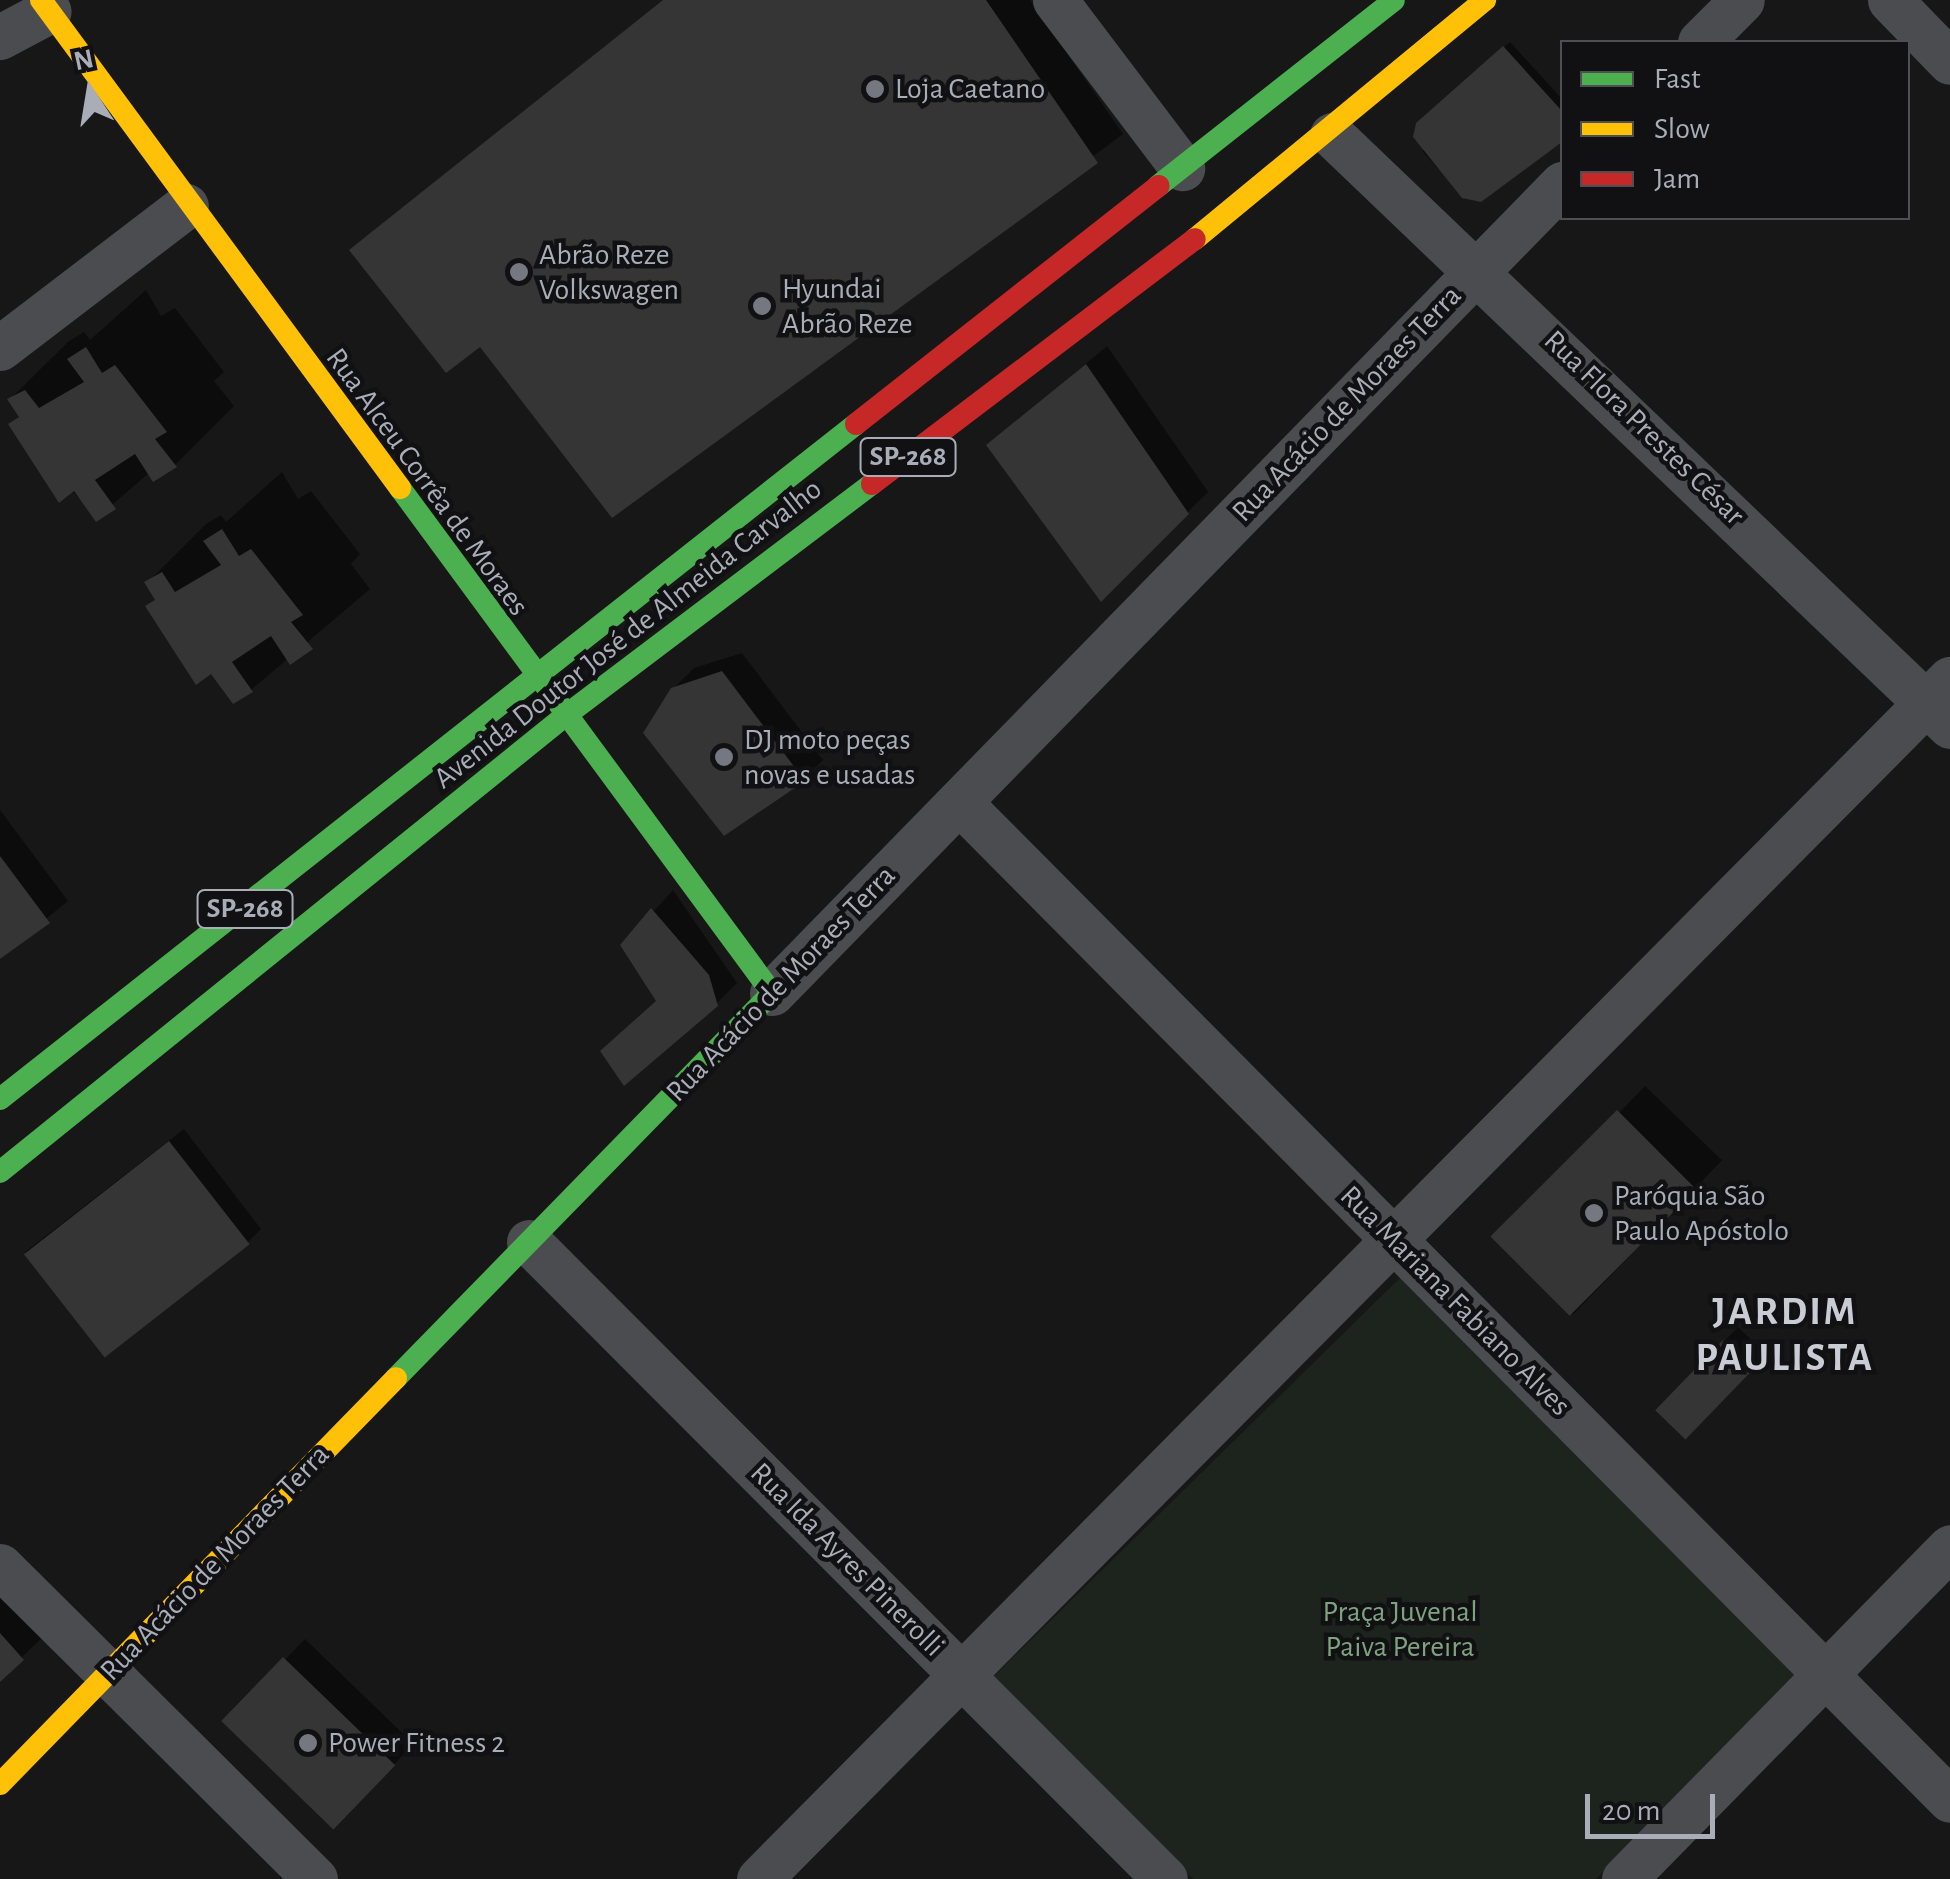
<!DOCTYPE html>
<meta charset="utf-8">
<style>
body{margin:0}
#map{position:relative;width:1950px;height:1879px;overflow:hidden;background:#171717;font-family:"Alegreya Sans",sans-serif}
div>[style]{position:absolute}
.green>*{inset:0;background:#1d241e}
.shadow>*{inset:0;background:#0007;transform-origin:0 0}
.building>*{inset:0;background:#353536;transform-origin:0 0}
.street>*{height:45px;margin:-22.5px;padding:0 22.5px;transform-origin:22.5px;border-radius:22.5px;background:#4b4c50}
.fast>*{height:22px;margin:-11px;padding:0 11px;transform-origin:11px;border-radius:11px;background:#4caf50}
.slow>*{height:22px;margin:-11px;padding:0 11px;transform-origin:11px;border-radius:11px;background:#ffc107}
.jam>*{height:22px;margin:-11px;padding:0 11px;transform-origin:11px;border-radius:11px;background:#c62828}
.dots>*{width:28px;height:28px;translate:-50% -50%;box-sizing:border-box;border:5px solid #111113;border-radius:50%}
span{translate:-50% -50%;white-space:nowrap;text-align:center;line-height:1.15;-webkit-text-stroke:9px #111113;paint-order:stroke}
.shield-label span{padding:2px 8px;background:#111113;border:2px solid;border-radius:8px;-webkit-text-stroke-width:0}
.shield-label{font-size:28px;color:#a8adb8;font-weight:700}
.poi-label{font-size:30px;color:#a8adb8}
.left{translate:0 -50%;text-align:left}
.street-label{font-size:30px;color:#a8adb8}
.park-label{font-size:30px;color:#7fa381}
.district-label{font-size:40px;color:#c9ccd4;font-weight:700;letter-spacing:2.5px}
.legend{position:absolute;left:1560px;top:40px;width:350px;height:180px;box-sizing:border-box;background:#111113;border:2px solid #4d4f55;margin:0;padding:12px 18px;list-style:none;font-size:30px;color:#a8adb8}
.legend li{display:flex;align-items:center;gap:20px;height:50px}
.legend b{width:50px;border:2px solid #4d4f55}
.north{position:absolute;left:40px;top:40px;width:100px;height:100px;-webkit-text-stroke:8px #111113;paint-order:stroke;rotate:348deg;font-size:28px;font-weight:700;line-height:40px;text-align:center;color:#a8adb8}
.north::after{content:'';display:block;margin:auto;width:35px;height:45px;background:#a8adb8;clip-path:polygon(50% 0,100% 100%,50% 72%,0 100%)}
.scale{position:absolute;left:1585px;top:1794px;width:130px;height:45px;box-sizing:border-box;border:5px solid #a8adb8;border-top:0;padding-left:12px;font-size:30px;line-height:35px;white-space:nowrap;color:#a8adb8;-webkit-text-stroke:8px #111113;paint-order:stroke}
</style>
<div id="map">
<div class="green">
<i style="clip-path:polygon(1404px 1274px,1799px 1672px,1596px 1879px,1193px 1879px,991px 1679px)"></i>
</div>
<div class="shadow">
<i style="clip-path:polygon(664px 0,1030px 0,1123px 134px,613px 514px,480px 343px,353px 250px)"></i>
<i style="clip-path:polygon(1510px 42px,1562px 99px,1562px 137px,1481px 199px,1464px 196px,1423px 152px,1419px 124px)"></i>
<i style="clip-path:polygon(146px 290px,161px 316px,175px 308px,224px 372px,214px 381px,234px 406px,175px 465px,154px 478px,150px 472px,97px 518px,11px 424px,20px 415px,10px 399px,69px 341px,84px 332px,90px 340px)"></i>
<i style="clip-path:polygon(1107px 346px,1208px 492px,1101px 598px,989px 445px)"></i>
<i style="clip-path:polygon(282px 472px,298px 499px,311px 491px,360px 554px,351px 564px,370px 589px,251px 690px,211px 671px,148px 607px,157px 598px,147px 583px,206px 524px,221px 515px,226px 522px)"></i>
<i style="clip-path:polygon(742px 653px,823px 760px,803px 779px,673px 689px,694px 668px)"></i>
<i style="clip-path:polygon(0 810px,68px 901px,0 956px)"></i>
<i style="clip-path:polygon(673px 890px,737px 983px,716px 1004px,623px 945px)"></i>
<i style="left:1645px;top:1086px;width:107px;height:214px;rotate:44deg"></i>
<i style="clip-path:polygon(184px 1129px,261px 1229px,248px 1242px,25px 1252px)"></i>
<i style="left:1738px;top:1327px;width:37px;height:115px;rotate:44deg"></i>
<i style="clip-path:polygon(0 1591px,42px 1638px,0 1678px)"></i>
<i style="left:305px;top:1639px;width:151px;height:115px;rotate:44deg"></i>
</div>
<div class="building">
<i style="clip-path:polygon(663px 0,986px 0,1098px 163px,612px 518px,480px 347px,446px 373px,349px 250px)"></i>
<i style="clip-path:polygon(1503px 46px,1562px 111px,1562px 142px,1481px 202px,1462px 198px,1413px 137px,1416px 123px)"></i>
<i style="clip-path:polygon(86px 347px,102px 373px,115px 365px,167px 432px,155px 439px,177px 467px,153px 482px,135px 454px,95px 480px,116px 509px,96px 522px,74px 491px,59px 503px,8px 424px,19px 417px,7px 399px,25px 390px,39px 408px,84px 382px,67px 359px)"></i>
<i style="clip-path:polygon(1086px 364px,1189px 514px,1101px 602px,986px 445px)"></i>
<i style="clip-path:polygon(222px 529px,239px 556px,251px 549px,303px 615px,291px 622px,313px 649px,290px 665px,271px 636px,232px 662px,253px 692px,233px 704px,211px 674px,196px 685px,145px 606px,155px 600px,144px 582px,162px 572px,175px 592px,221px 565px,203px 541px)"></i>
<i style="clip-path:polygon(722px 671px,805px 781px,724px 836px,643px 733px,671px 688px)"></i>
<i style="clip-path:polygon(0 856px,50px 923px,0 959px)"></i>
<i style="clip-path:polygon(651px 908px,709px 975px,718px 1006px,624px 1086px,600px 1051px,656px 1001px,620px 945px)"></i>
<i style="left:1617px;top:1110px;width:112px;height:179px;rotate:45deg"></i>
<i style="left:169px;top:1141px;width:131px;height:184px;rotate:52deg"></i>
<i style="left:1724px;top:1339px;width:42px;height:99px;rotate:44deg"></i>
<i style="clip-path:polygon(0 1633px,24px 1660px,0 1682px)"></i>
<i style="left:283px;top:1657px;width:156px;height:89px;rotate:44deg"></i>
</div>
<div class="street">
<i style="left:1055px;top:0;width:211px;rotate:52.9deg"></i>
<i style="left:1890px;top:0;width:86px;rotate:45.9deg"></i>
<i style="left:0;top:37px;width:55px;rotate:-28deg"></i>
<i style="left:1700px;top:42px;width:59px;rotate:-45deg"></i>
<i style="left:1332px;top:135px;width:855px;rotate:43.72deg"></i>
<i style="left:0;top:348px;width:234px;rotate:-37.4deg"></i>
<i style="left:959px;top:802px;width:1406px;rotate:45.2deg"></i>
<i style="left:772px;top:993px;width:1131px;rotate:-45.68deg"></i>
<i style="left:529px;top:1242px;width:900px;rotate:45.05deg"></i>
<i style="left:0;top:1566px;width:444px;rotate:44.8deg"></i>
<i style="left:759px;top:1879px;width:1691px;rotate:-45.22deg"></i>
<i style="left:1624px;top:1879px;width:465px;rotate:-45.5deg"></i>
</div>
<div class="fast">
<i style="left:1158px;top:186px;width:300px;rotate:-38.2deg"></i>
<i style="left:0;top:1099px;width:1090px;rotate:-38.26deg"></i>
<i style="left:0;top:1172px;width:726px;rotate:-38.91deg"></i>
<i style="left:565px;top:716px;width:385px;rotate:-37.1deg"></i>
<i style="left:396px;top:1378px;width:538px;rotate:-45.68deg"></i>
<i style="left:772px;top:993px;width:627px;rotate:-126.38deg"></i>
</div>
<div class="slow">
<i style="left:41px;top:0;width:606px;rotate:53.66deg"></i>
<i style="left:1195px;top:239px;width:376px;rotate:-39.5deg"></i>
<i style="left:0;top:1784px;width:567px;rotate:-45.71deg"></i>
</div>
<div class="jam">
<i style="left:856px;top:424px;width:385px;rotate:-38.2deg"></i>
<i style="left:872px;top:484px;width:405px;rotate:-37.2deg"></i>
</div>
<div class="dots">
<i style="left:875px;top:89px;background:#757880"></i>
<i style="left:519px;top:272px;background:#757880"></i>
<i style="left:762px;top:306px;background:#757880"></i>
<i style="left:724px;top:757px;background:#757880"></i>
<i style="left:1594px;top:1213px;background:#757880"></i>
<i style="left:308px;top:1743px;background:#757880"></i>
</div>
<div class="shield-label">
<span style="left:908px;top:457px">SP-268</span>
<span style="left:245px;top:909px">SP-268</span>
</div>
<div class="poi-label">
<span class="left" style="left:895px;top:89px">Loja Caetano</span>
<span class="left" style="left:539px;top:272px">Abrão Reze<br>Volkswagen</span>
<span class="left" style="left:782px;top:306px">Hyundai<br>Abrão Reze</span>
<span class="left" style="left:744px;top:757px">DJ moto peças<br>novas e usadas</span>
<span class="left" style="left:1614px;top:1213px">Paróquia São<br>Paulo Apóstolo</span>
<span class="left" style="left:328px;top:1743px">Power Fitness 2</span>
</div>
<div class="street-label">
<span style="left:1347px;top:404px;rotate:-46deg">Rua Acácio de Moraes Terra</span>
<span style="left:1644px;top:428px;rotate:44deg">Rua Flora Prestes César</span>
<span style="left:427px;top:482px;rotate:54deg">Rua Alceu Corrêa de Moraes</span>
<span style="left:628px;top:634px;rotate:-38deg">Avenida Doutor José de Almeida Carvalho</span>
<span style="left:781px;top:984px;rotate:-46deg">Rua Acácio de Moraes Terra</span>
<span style="left:1455px;top:1301px;rotate:45deg">Rua Mariana Fabiano Alves</span>
<span style="left:847px;top:1560px;rotate:45deg">Rua Ida Ayres Pinerolli</span>
<span style="left:215px;top:1563px;rotate:-46deg">Rua Acácio de Moraes Terra</span>
</div>
<div class="park-label">
<span style="left:1400px;top:1629px">Praça Juvenal<br>Paiva Pereira</span>
</div>
<div class="district-label">
<span style="left:1785px;top:1335px">JARDIM<br>PAULISTA</span>
</div>
<ul class="legend">
<li><b style="height:12px;background:#4caf50"></b>Fast</li>
<li><b style="height:12px;background:#ffc107"></b>Slow</li>
<li><b style="height:12px;background:#c62828"></b>Jam</li>
</ul>
<div class="north">N</div>
<div class="scale">20 m</div>
</div>
